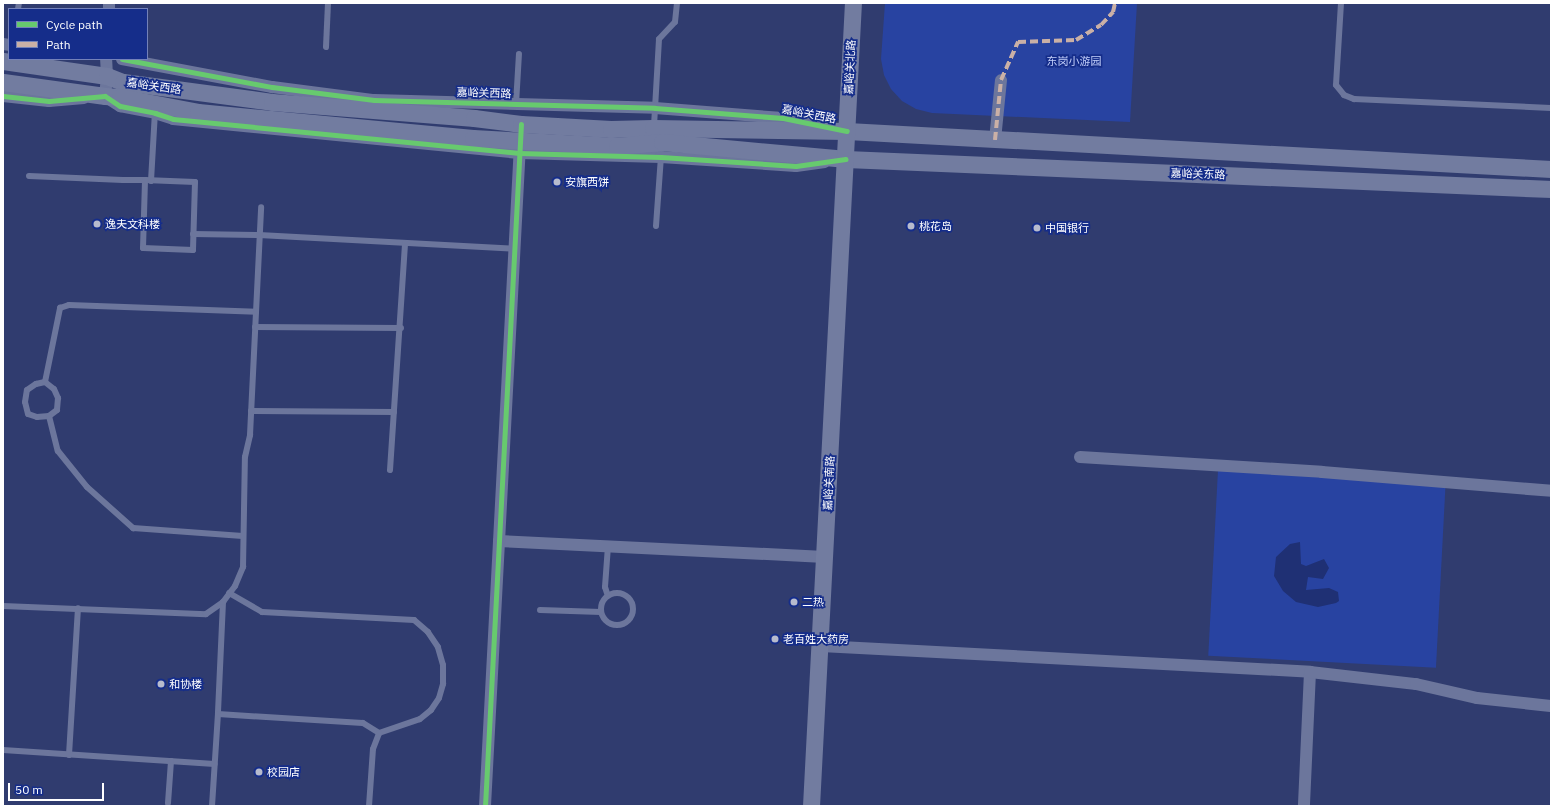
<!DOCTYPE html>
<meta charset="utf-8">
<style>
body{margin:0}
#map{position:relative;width:1554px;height:809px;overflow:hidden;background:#303c6f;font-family:"IBM Plex Sans","Noto Sans SC",sans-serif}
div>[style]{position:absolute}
.green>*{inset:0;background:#2843a1;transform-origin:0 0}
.water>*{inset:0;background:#1f3074}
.lane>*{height:6px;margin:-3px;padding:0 3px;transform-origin:3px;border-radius:3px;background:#6c769c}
.lane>.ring{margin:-3px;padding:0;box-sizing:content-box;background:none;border:6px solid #6c769c;border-radius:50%}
.street>*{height:12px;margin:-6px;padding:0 6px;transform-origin:6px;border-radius:6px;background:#6c769c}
.secondary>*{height:17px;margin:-8.5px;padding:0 8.5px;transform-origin:8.5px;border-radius:8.5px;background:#727ca0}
.quiet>*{height:4px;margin-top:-2px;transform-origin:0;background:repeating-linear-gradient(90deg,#cab0a6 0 8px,transparent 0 12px)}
.cycleway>*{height:5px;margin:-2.5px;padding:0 2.5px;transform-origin:2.5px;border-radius:2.5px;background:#67ca6e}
.dots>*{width:11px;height:11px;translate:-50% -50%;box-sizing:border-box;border:2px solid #152d8a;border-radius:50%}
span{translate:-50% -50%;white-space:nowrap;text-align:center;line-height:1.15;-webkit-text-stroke:3.5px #152d8a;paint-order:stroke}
.park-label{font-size:11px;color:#c4d0fb}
.street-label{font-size:11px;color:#fff}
.poi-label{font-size:11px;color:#fff}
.left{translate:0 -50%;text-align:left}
.frame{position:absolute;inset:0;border:4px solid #fff;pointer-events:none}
.legend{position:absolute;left:8px;top:8px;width:140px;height:52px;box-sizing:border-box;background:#152d8a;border:1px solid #7381b9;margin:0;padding:5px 7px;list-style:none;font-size:12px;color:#fff}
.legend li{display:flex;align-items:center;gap:8px;height:20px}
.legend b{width:20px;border:1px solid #7381b9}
.scale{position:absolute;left:8px;top:783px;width:96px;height:18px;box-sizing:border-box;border:2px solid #fff;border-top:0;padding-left:5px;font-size:12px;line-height:14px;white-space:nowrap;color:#fff;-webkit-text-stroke:3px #152d8a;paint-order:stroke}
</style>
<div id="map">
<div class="green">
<i style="clip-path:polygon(885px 3px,1137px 3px,1130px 122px,932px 113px,916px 109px,902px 101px,891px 89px,884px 75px,881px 59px)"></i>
<i style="left:1218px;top:470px;width:228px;height:186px;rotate:3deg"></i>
</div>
<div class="water">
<i style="clip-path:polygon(1300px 542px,1301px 564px,1306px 566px,1324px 559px,1329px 568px,1323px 579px,1308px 577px,1306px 590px,1329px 588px,1338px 592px,1339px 601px,1336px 603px,1318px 607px,1296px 602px,1283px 591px,1274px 576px,1276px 557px,1290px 544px)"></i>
</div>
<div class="lane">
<i style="left:1341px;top:3px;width:82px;rotate:93.5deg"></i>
<i style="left:1336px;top:85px;width:13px;rotate:51deg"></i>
<i style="left:1344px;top:95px;width:11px;rotate:22deg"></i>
<i style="left:1354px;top:99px;width:197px;rotate:2.6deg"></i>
<i style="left:18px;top:9px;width:6px;rotate:-81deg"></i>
<i style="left:326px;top:47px;width:44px;rotate:-87.4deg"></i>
<i style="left:516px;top:104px;width:50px;rotate:-86.6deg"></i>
<i style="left:654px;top:126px;width:87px;rotate:-86.7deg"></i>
<i style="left:659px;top:39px;width:23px;rotate:-47deg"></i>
<i style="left:675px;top:22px;width:19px;rotate:-84deg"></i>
<i style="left:29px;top:176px;width:94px;rotate:2.4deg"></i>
<i style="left:123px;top:180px;width:22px"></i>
<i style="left:145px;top:180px;width:50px;rotate:2.3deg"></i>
<i style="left:195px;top:182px;width:68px;rotate:91.7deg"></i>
<i style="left:193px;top:250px;width:50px;rotate:-177.7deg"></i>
<i style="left:143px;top:248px;width:68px;rotate:-88.3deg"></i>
<i style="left:151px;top:181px;width:69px;rotate:-86.7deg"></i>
<i style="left:656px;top:226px;width:70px;rotate:-85.9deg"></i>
<i style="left:193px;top:234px;width:66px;rotate:0.9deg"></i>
<i style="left:259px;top:235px;width:255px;rotate:3.1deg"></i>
<i style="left:255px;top:327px;width:146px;rotate:0.4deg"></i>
<i style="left:45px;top:382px;width:11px;rotate:38deg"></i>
<i style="left:54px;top:389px;width:10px;rotate:66deg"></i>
<i style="left:58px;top:398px;width:12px;rotate:95deg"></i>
<i style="left:57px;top:410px;width:10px;rotate:143deg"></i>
<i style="left:49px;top:416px;width:12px;rotate:175deg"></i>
<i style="left:37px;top:417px;width:9px;rotate:-162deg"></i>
<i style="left:28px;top:414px;width:12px;rotate:-104deg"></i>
<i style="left:25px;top:402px;width:12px;rotate:-81deg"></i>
<i style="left:27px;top:390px;width:11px;rotate:-34deg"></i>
<i style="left:36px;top:384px;width:9px;rotate:-13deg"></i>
<i style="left:45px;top:382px;width:76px;rotate:-78.5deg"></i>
<i style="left:60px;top:308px;width:9px;rotate:-18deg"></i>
<i style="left:69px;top:305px;width:187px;rotate:2.1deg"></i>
<i style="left:251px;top:411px;width:143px;rotate:0.4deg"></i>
<i style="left:49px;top:416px;width:36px;rotate:76deg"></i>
<i style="left:58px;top:451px;width:46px;rotate:51.1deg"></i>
<i style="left:87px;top:487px;width:62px;rotate:41.7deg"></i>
<i style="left:133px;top:528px;width:110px;rotate:4.2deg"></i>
<i style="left:390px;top:470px;width:227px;rotate:-86.2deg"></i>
<i style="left:608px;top:546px;width:41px;rotate:94.2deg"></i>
<i style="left:605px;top:587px;width:9px;rotate:72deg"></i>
<i class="ring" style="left:601px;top:593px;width:26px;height:26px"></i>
<i style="left:223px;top:602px;width:112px;rotate:92.6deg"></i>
<i style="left:218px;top:714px;width:145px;rotate:3.6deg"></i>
<i style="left:363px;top:723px;width:19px;rotate:32deg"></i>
<i style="left:379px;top:733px;width:43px;rotate:-18.9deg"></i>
<i style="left:420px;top:719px;width:14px;rotate:-39deg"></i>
<i style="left:431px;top:710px;width:14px;rotate:-56deg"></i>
<i style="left:439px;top:698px;width:15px;rotate:-74deg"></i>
<i style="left:443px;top:684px;width:19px;rotate:-90deg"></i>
<i style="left:443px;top:665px;width:19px;rotate:-106deg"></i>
<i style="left:438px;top:647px;width:18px;rotate:-124deg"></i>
<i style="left:428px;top:632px;width:18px;rotate:-139deg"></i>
<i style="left:414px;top:620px;width:152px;rotate:-177deg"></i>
<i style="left:262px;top:612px;width:38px;rotate:-150deg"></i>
<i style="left:3px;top:606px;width:203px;rotate:2.3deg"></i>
<i style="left:206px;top:614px;width:21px;rotate:-35deg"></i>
<i style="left:223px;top:602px;width:20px;rotate:-53deg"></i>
<i style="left:235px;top:586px;width:21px;rotate:-67deg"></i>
<i style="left:243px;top:567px;width:110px;rotate:-89deg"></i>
<i style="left:245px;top:457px;width:23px;rotate:-77deg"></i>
<i style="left:250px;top:435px;width:228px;rotate:-87.2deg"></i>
<i style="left:540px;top:610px;width:61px;rotate:1.9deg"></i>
<i style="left:3px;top:750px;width:212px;rotate:3.8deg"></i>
<i style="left:69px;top:755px;width:147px;rotate:-86.5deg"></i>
<i style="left:168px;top:803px;width:42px;rotate:-85.9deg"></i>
<i style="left:212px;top:806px;width:92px;rotate:-86.3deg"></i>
<i style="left:369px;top:806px;width:57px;rotate:-86deg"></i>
<i style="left:373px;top:749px;width:17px;rotate:-69deg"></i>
</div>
<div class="street">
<i style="left:109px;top:9px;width:6px;rotate:-90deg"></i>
<i style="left:3px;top:44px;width:6px;rotate:9deg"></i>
<i style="left:122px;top:59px;width:153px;rotate:10.6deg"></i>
<i style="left:272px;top:87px;width:103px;rotate:7.3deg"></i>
<i style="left:374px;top:100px;width:281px;rotate:1.6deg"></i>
<i style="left:655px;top:108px;width:128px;rotate:4.5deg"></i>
<i style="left:783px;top:118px;width:36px;rotate:11deg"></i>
<i style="left:3px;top:96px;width:46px;rotate:6.2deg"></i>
<i style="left:49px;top:101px;width:35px;rotate:-5deg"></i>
<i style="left:105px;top:96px;width:20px;rotate:-84deg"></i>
<i style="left:107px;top:76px;width:17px;rotate:-93deg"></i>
<i style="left:106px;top:97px;width:17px;rotate:33deg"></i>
<i style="left:120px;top:106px;width:36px;rotate:11deg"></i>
<i style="left:155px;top:113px;width:19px;rotate:18deg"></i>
<i style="left:173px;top:119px;width:348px;rotate:5.6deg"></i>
<i style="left:519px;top:153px;width:142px;rotate:1.6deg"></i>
<i style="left:661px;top:157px;width:135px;rotate:3.8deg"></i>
<i style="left:796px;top:166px;width:29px;rotate:-8deg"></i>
<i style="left:995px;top:140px;width:60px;rotate:-84.3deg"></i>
<i style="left:1080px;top:457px;width:242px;rotate:3.5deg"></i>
<i style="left:1322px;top:472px;width:230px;rotate:4.7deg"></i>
<i style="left:499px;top:541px;width:326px;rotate:2.8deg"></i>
<i style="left:821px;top:646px;width:490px;rotate:3deg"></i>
<i style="left:1310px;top:672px;width:134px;rotate:92.6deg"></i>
<i style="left:1310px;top:672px;width:107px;rotate:6.5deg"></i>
<i style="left:1416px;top:684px;width:63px;rotate:12.9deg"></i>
<i style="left:1477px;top:698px;width:74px;rotate:6.2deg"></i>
<i style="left:485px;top:806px;width:662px;rotate:-86.97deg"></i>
</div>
<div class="secondary">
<i style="left:3px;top:61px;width:105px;rotate:8.2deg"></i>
<i style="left:107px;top:76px;width:17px;rotate:21deg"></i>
<i style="left:123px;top:82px;width:150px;rotate:7.6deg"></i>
<i style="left:272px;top:102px;width:203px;rotate:4.5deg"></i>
<i style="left:474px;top:118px;width:47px;rotate:7.3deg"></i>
<i style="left:521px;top:124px;width:90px;rotate:3.2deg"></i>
<i style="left:611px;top:129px;width:42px;rotate:-1.4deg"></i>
<i style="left:653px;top:128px;width:194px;rotate:0.9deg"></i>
<i style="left:847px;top:131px;width:705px;rotate:3.09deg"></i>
<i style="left:3px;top:82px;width:103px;rotate:7.8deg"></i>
<i style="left:105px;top:96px;width:15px;rotate:4deg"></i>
<i style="left:120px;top:97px;width:79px;rotate:10.9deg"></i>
<i style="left:198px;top:112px;width:276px;rotate:5.4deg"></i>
<i style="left:473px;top:138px;width:144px;rotate:3.2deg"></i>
<i style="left:617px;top:146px;width:45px;rotate:-5.1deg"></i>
<i style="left:662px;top:142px;width:185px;rotate:5.3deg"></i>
<i style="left:846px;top:159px;width:706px;rotate:2.44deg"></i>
<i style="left:811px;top:806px;width:804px;rotate:-87.01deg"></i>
</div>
<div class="quiet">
<i style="left:995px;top:140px;width:60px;rotate:-84.3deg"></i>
<i style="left:1001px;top:80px;width:42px;rotate:-65.9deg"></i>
<i style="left:1018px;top:42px;width:58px;rotate:-2deg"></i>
<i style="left:1076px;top:40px;width:29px;rotate:-31deg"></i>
<i style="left:1101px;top:25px;width:18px;rotate:-47deg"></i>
<i style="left:1113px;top:12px;width:9px;rotate:-77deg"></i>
</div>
<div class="cycleway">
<i style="left:122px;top:59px;width:153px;rotate:10.6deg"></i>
<i style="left:272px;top:87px;width:103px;rotate:7.3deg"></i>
<i style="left:374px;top:100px;width:281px;rotate:1.6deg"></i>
<i style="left:655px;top:108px;width:128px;rotate:4.5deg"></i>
<i style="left:783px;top:118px;width:65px;rotate:11.5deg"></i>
<i style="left:3px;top:96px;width:46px;rotate:6.2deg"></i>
<i style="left:49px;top:101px;width:56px;rotate:-5.1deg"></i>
<i style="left:105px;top:96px;width:18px;rotate:34deg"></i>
<i style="left:120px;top:106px;width:36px;rotate:11deg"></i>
<i style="left:155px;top:113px;width:19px;rotate:18deg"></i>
<i style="left:173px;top:119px;width:348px;rotate:5.6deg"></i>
<i style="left:519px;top:153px;width:142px;rotate:1.6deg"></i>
<i style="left:661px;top:157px;width:135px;rotate:3.8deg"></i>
<i style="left:796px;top:166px;width:50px;rotate:-8deg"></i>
<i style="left:485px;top:806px;width:683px;rotate:-86.98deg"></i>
</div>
<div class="dots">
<i style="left:557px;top:182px;background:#b7bbcd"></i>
<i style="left:97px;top:224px;background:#b7bbcd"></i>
<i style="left:911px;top:226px;background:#b7bbcd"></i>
<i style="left:1037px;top:228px;background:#b7bbcd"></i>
<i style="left:794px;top:602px;background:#b7bbcd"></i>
<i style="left:775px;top:639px;background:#b7bbcd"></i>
<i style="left:161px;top:684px;background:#b7bbcd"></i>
<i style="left:259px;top:772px;background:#b7bbcd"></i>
</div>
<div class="park-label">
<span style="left:1074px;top:61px">东岗小游园</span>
</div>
<div class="street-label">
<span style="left:850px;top:67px;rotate:-87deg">嘉峪关北路</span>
<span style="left:154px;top:86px;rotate:8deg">嘉峪关西路</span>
<span style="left:484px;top:93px;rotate:2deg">嘉峪关西路</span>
<span style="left:809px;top:114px;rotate:11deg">嘉峪关西路</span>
<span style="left:1198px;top:174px;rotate:2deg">嘉峪关东路</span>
<span style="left:829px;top:483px;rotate:-87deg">嘉峪关南路</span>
</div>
<div class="poi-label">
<span class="left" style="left:565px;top:182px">安旗西饼</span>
<span class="left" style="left:105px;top:224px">逸夫文科楼</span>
<span class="left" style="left:919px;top:226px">桃花岛</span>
<span class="left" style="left:1045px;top:228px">中国银行</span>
<span class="left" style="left:802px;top:602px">二热</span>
<span class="left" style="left:783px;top:639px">老百姓大药房</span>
<span class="left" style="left:169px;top:684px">和协楼</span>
<span class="left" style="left:267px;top:772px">校园店</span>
</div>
<div class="frame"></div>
<ul class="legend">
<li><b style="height:5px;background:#67ca6e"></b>Cycle path</li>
<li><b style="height:5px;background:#cab0a6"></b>Path</li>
</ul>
<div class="scale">50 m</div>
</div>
